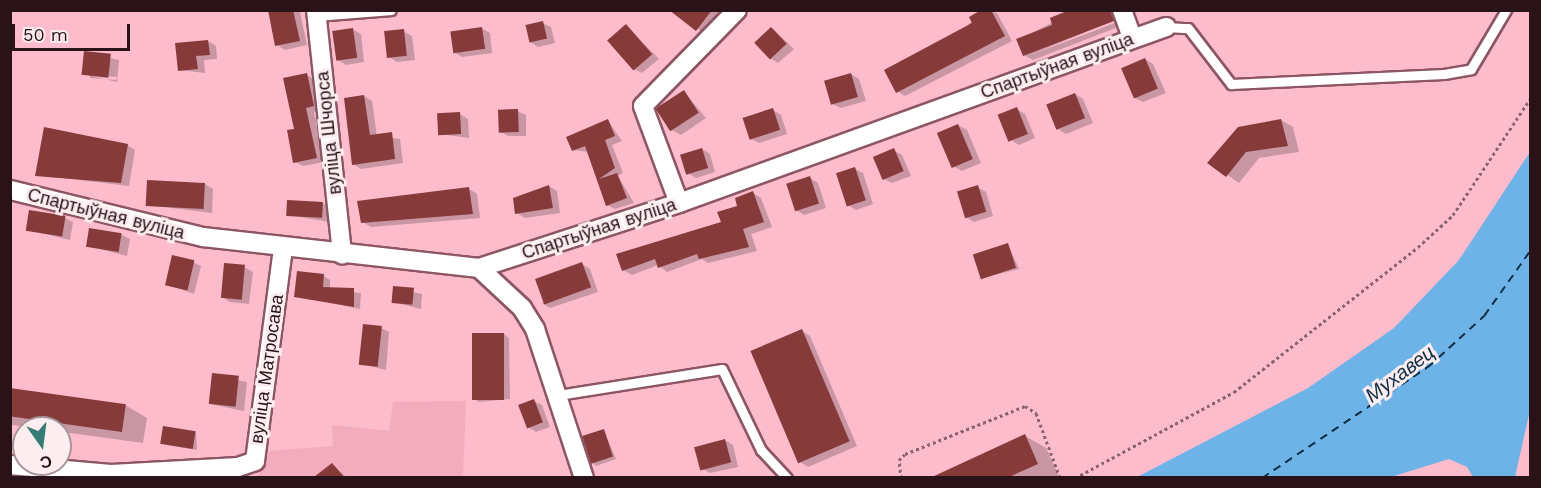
<!DOCTYPE html>
<meta charset="utf-8">
<style>
body{margin:0}
#map{position:relative;width:1541px;height:488px;overflow:hidden;background:#fcbccc;font-family:"Work Sans",sans-serif}
div>[style]{position:absolute}
.built>*{inset:0;background:#f2acbd}
.water>*{inset:0;background:#6eb3e7}
.shadow>*{inset:0;background:#0003}
.ferry>*{height:1.5px;margin-top:-0.75px;transform-origin:0;background:repeating-linear-gradient(90deg,#112f45 0 8px,transparent 0 14px)}
.building>*{inset:0;background:#863b3a;transform-origin:0 0}
.path>*{height:3px;margin-top:-1.5px;transform-origin:0;background:repeating-linear-gradient(90deg,#8c626d 0 3px,transparent 0 6px)}
.roads{filter:drop-shadow(2px 0 #8d5664) drop-shadow(-2px 0 #8d5664) drop-shadow(0 2px #8d5664) drop-shadow(0 -2px #8d5664)}
.service>*{height:9px;margin:-4.5px;padding:0 4.5px;transform-origin:4.5px;border-radius:4.5px;background:#fff}
.minor>*{height:18px;margin:-9px;padding:0 9px;transform-origin:9px;border-radius:9px;background:#fff}
span{translate:-50% -50%;white-space:nowrap;text-align:center;line-height:1.15;-webkit-text-stroke:6px #fbedf0;paint-order:stroke}
.street-label{font-size:18px;color:#291218}
.water-label{font-size:20px;color:#112f45;font-style:italic}
.frame{position:absolute;inset:0;border:12px solid #291218;pointer-events:none}
.north{position:absolute;left:12px;top:416px;width:60px;height:60px;box-sizing:border-box;background:#fbedf0;border:2px solid #a7959a;border-radius:50%;rotate:166deg;font-size:16px;font-weight:700;line-height:24px;text-align:center;color:#291218}
.north::after{content:'';display:block;margin:auto;width:21px;height:27px;background:#367c72;clip-path:polygon(50% 0,100% 100%,50% 72%,0 100%)}
.scale{position:absolute;left:12px;top:24px;width:118px;height:27px;box-sizing:border-box;border:3px solid #291218;border-top:0;padding-left:8px;font-size:18px;line-height:21px;white-space:nowrap;color:#291218;-webkit-text-stroke:4px #fbedf0;paint-order:stroke}
</style>
<div id="map">
<div class="built">
<i style="clip-path:polygon(466px 401px,463px 477px,257px 478px,270px 451px,333px 446px,332px 425px,389px 431px,393px 402px)"></i>
</div>
<div class="water">
<i style="clip-path:polygon(1530px 152px,1530px 410px,1515px 477px,1473px 477px,1467px 467px,1449px 459px,1391px 477px,1137px 477px,1308px 388px,1394px 328px,1459px 260px)"></i>
</div>
<div class="shadow">
<i style="clip-path:polygon(275px 10px,300px 12px,307px 45px,285px 50px,277px 45px)"></i>
<i style="clip-path:polygon(676px 10px,716px 10px,721px 14px,705px 35px)"></i>
<i style="clip-path:polygon(984px 10px,997px 13px,1012px 41px,905px 96px,897px 91px)"></i>
<i style="clip-path:polygon(1077px 10px,1116px 10px,1119px 18px,1028px 56px,1120px 21px,1121px 26px,1033px 60px,1024px 55px,1018px 40px)"></i>
<i style="clip-path:polygon(542px 23px,551px 27px,555px 43px,538px 47px,530px 42px)"></i>
<i style="clip-path:polygon(626px 26px,659px 59px,642px 73px,634px 69px)"></i>
<i style="clip-path:polygon(481px 28px,490px 33px,492px 53px,462px 57px,454px 52px)"></i>
<i style="clip-path:polygon(772px 28px,794px 49px,778px 63px,770px 58px)"></i>
<i style="clip-path:polygon(352px 29px,361px 34px,364px 62px,346px 65px,338px 60px)"></i>
<i style="clip-path:polygon(403px 31px,412px 36px,415px 60px,397px 62px,389px 57px)"></i>
<i style="clip-path:polygon(208px 41px,216px 46px,217px 59px,204px 60px,205px 73px,179px 70px)"></i>
<i style="clip-path:polygon(evenodd,86px 53px,119px 60px,117px 82px,84px 74px,86px 53px,90px 75px,117px 77px,116px 80px,90px 78px,90px 75px)"></i>
<i style="clip-path:polygon(1145px 59px,1153px 64px,1166px 93px,1143px 102px,1135px 98px)"></i>
<i style="clip-path:polygon(851px 74px,859px 79px,866px 101px,841px 108px,832px 104px)"></i>
<i style="clip-path:polygon(307px 75px,315px 80px,322px 110px,314px 112px,324px 162px,303px 166px,295px 162px,296px 130px)"></i>
<i style="clip-path:polygon(684px 92px,706px 118px,681px 135px,672px 130px)"></i>
<i style="clip-path:polygon(1075px 94px,1083px 99px,1093px 123px,1066px 134px,1058px 129px)"></i>
<i style="clip-path:polygon(364px 96px,372px 101px,377px 136px,400px 139px,403px 163px,361px 169px,353px 164px)"></i>
<i style="clip-path:polygon(1016px 109px,1025px 114px,1035px 138px,1019px 145px,1011px 140px)"></i>
<i style="clip-path:polygon(773px 110px,781px 115px,787px 134px,759px 143px,751px 139px)"></i>
<i style="clip-path:polygon(517px 111px,526px 115px,526px 136px,508px 136px,500px 131px)"></i>
<i style="clip-path:polygon(460px 114px,468px 119px,469px 138px,439px 134px)"></i>
<i style="clip-path:polygon(1281px 120px,1293px 127px,1299px 152px,1259px 158px,1239px 183px,1209px 162px)"></i>
<i style="clip-path:polygon(608px 121px,622px 141px,612px 145px,623px 173px,618px 176px,634px 203px,615px 209px,607px 205px,588px 152px,573px 150px)"></i>
<i style="clip-path:polygon(958px 125px,967px 130px,981px 163px,962px 171px,953px 166px)"></i>
<i style="clip-path:polygon(127px 145px,135px 150px,129px 186px,37px 175px)"></i>
<i style="clip-path:polygon(702px 149px,710px 154px,715px 172px,696px 178px,688px 173px)"></i>
<i style="clip-path:polygon(894px 150px,902px 155px,911px 176px,892px 183px,884px 179px)"></i>
<i style="clip-path:polygon(855px 169px,863px 173px,873px 204px,856px 210px,848px 205px)"></i>
<i style="clip-path:polygon(810px 178px,818px 183px,826px 208px,804px 215px,796px 210px)"></i>
<i style="clip-path:polygon(205px 184px,213px 189px,212px 213px,148px 205px)"></i>
<i style="clip-path:polygon(549px 186px,557px 191px,560px 213px,525px 218px,517px 213px,515px 199px)"></i>
<i style="clip-path:polygon(977px 187px,986px 192px,993px 216px,974px 222px,966px 217px)"></i>
<i style="clip-path:polygon(469px 189px,477px 194px,480px 218px,371px 227px,363px 222px)"></i>
<i style="clip-path:polygon(753px 193px,761px 198px,772px 227px,751px 234px,757px 251px,708px 263px,702px 259px,667px 272px,658px 265px,632px 275px,623px 270px,723px 223px)"></i>
<i style="clip-path:polygon(322px 203px,331px 208px,330px 222px,287px 215px)"></i>
<i style="clip-path:polygon(65px 218px,73px 222px,70px 240px,28px 230px)"></i>
<i style="clip-path:polygon(122px 235px,130px 239px,127px 256px,88px 246px)"></i>
<i style="clip-path:polygon(1008px 244px,1019px 269px,982px 278px)"></i>
<i style="clip-path:polygon(193px 262px,201px 266px,194px 294px,166px 284px)"></i>
<i style="clip-path:polygon(582px 264px,590px 269px,598px 292px,550px 308px,542px 303px)"></i>
<i style="clip-path:polygon(244px 267px,253px 272px,249px 304px,230px 302px,222px 297px)"></i>
<i style="clip-path:polygon(324px 276px,330px 280px,330px 289px,361px 293px,360px 309px,296px 296px)"></i>
<i style="clip-path:polygon(394px 288px,422px 294px,421px 309px,393px 302px)"></i>
<i style="clip-path:polygon(381px 328px,389px 332px,386px 370px,361px 364px)"></i>
<i style="clip-path:polygon(802px 331px,810px 336px,857px 446px,808px 467px,800px 462px)"></i>
<i style="clip-path:polygon(504px 334px,509px 338px,510px 399px,479px 402px,474px 399px)"></i>
<i style="clip-path:polygon(213px 375px,247px 382px,244px 411px,210px 404px)"></i>
<i style="clip-path:polygon(10px 389px,125px 405px,147px 418px,143px 443px,12px 425px)"></i>
<i style="clip-path:polygon(534px 401px,542px 405px,550px 427px,536px 432px,528px 427px)"></i>
<i style="clip-path:polygon(604px 431px,616px 459px,596px 466px,593px 463px)"></i>
<i style="clip-path:polygon(196px 432px,197px 450px,162px 444px)"></i>
<i style="clip-path:polygon(1025px 436px,1046px 448px,1059px 476px,936px 478px)"></i>
<i style="clip-path:polygon(725px 440px,733px 445px,738px 467px,710px 473px,701px 468px)"></i>
<i style="clip-path:polygon(332px 464px,347px 478px,316px 478px)"></i>
</div>
<div class="ferry">
<i style="left:1262px;top:478px;width:200px;rotate:-33.8deg"></i>
<i style="left:1428px;top:367px;width:76px;rotate:-42.3deg"></i>
<i style="left:1484px;top:316px;width:80px;rotate:-54.7deg"></i>
</div>
<div class="building">
<i style="clip-path:polygon(268px 10px,293px 10px,300px 41px,275px 46px)"></i>
<i style="clip-path:polygon(669px 10px,712px 10px,696px 31px)"></i>
<i style="clip-path:polygon(981px 10px,991px 10px,1005px 36px,896px 93px,884px 70px,972px 23px,969px 17px)"></i>
<i style="clip-path:polygon(1069px 10px,1110px 10px,1114px 21px,1023px 56px,1016px 39px,1052px 25px,1050px 18px)"></i>
<i style="left:543px;top:21px;width:18px;height:18px;rotate:77deg"></i>
<i style="left:626px;top:24px;width:40px;height:25px;rotate:49deg"></i>
<i style="left:482px;top:27px;width:22px;height:32px;rotate:82deg"></i>
<i style="left:771px;top:27px;width:23px;height:23px;rotate:47deg"></i>
<i style="left:353px;top:28px;width:30px;height:21px;rotate:82deg"></i>
<i style="left:404px;top:29px;width:27px;height:20px;rotate:84deg"></i>
<i style="clip-path:polygon(208px 40px,210px 55px,196px 56px,198px 69px,178px 71px,175px 43px)"></i>
<i style="left:84px;top:51px;width:27px;height:24px;rotate:6deg"></i>
<i style="left:1145px;top:58px;width:33px;height:26px;rotate:67deg"></i>
<i style="clip-path:polygon(307px 73px,314px 106px,306px 108px,317px 158px,293px 163px,287px 130px,294px 129px,283px 78px)"></i>
<i style="left:851px;top:73px;width:25px;height:28px;rotate:74deg"></i>
<i style="left:684px;top:90px;width:27px;height:34px;rotate:57deg"></i>
<i style="left:1075px;top:93px;width:27px;height:31px;rotate:68deg"></i>
<i style="clip-path:polygon(364px 95px,370px 135px,392px 132px,395px 159px,352px 165px,344px 98px)"></i>
<i style="left:1017px;top:107px;width:29px;height:21px;rotate:68deg"></i>
<i style="left:773px;top:108px;width:23px;height:32px;rotate:72deg"></i>
<i style="left:518px;top:109px;width:23px;height:20px;rotate:88deg"></i>
<i style="left:460px;top:112px;width:22px;height:23px;rotate:87deg"></i>
<i style="clip-path:polygon(608px 119px,615px 136px,605px 140px,615px 168px,599px 179px,617px 173px,627px 198px,606px 206px,585px 146px,572px 151px,566px 137px)"></i>
<i style="clip-path:polygon(1281px 119px,1288px 146px,1246px 152px,1226px 177px,1207px 163px,1238px 127px)"></i>
<i style="left:958px;top:124px;width:38px;height:23px;rotate:67deg"></i>
<i style="clip-path:polygon(44px 127px,128px 144px,121px 183px,35px 176px)"></i>
<i style="left:702px;top:148px;width:21px;height:23px;rotate:73deg"></i>
<i style="left:894px;top:148px;width:25px;height:23px;rotate:67deg"></i>
<i style="left:855px;top:167px;width:35px;height:20px;rotate:72deg"></i>
<i style="left:810px;top:176px;width:29px;height:25px;rotate:72deg"></i>
<i style="left:147px;top:180px;width:58px;height:26px;rotate:3deg"></i>
<i style="clip-path:polygon(549px 185px,553px 208px,515px 214px,513px 198px)"></i>
<i style="left:978px;top:185px;width:28px;height:22px;rotate:73deg"></i>
<i style="clip-path:polygon(469px 187px,473px 214px,361px 223px,357px 201px)"></i>
<i style="clip-path:polygon(753px 191px,764px 222px,743px 229px,749px 247px,699px 259px,697px 254px,658px 268px,655px 259px,622px 271px,616px 254px,721px 222px,717px 212px,737px 206px,735px 198px)"></i>
<i style="left:287px;top:200px;width:36px;height:16px;rotate:3deg"></i>
<i style="left:29px;top:210px;width:37px;height:21px;rotate:9deg"></i>
<i style="left:89px;top:228px;width:33px;height:19px;rotate:9deg"></i>
<i style="left:1008px;top:243px;width:26px;height:37px;rotate:72deg"></i>
<i style="left:172px;top:255px;width:23px;height:31px;rotate:13deg"></i>
<i style="left:582px;top:262px;width:27px;height:50px;rotate:70deg"></i>
<i style="left:224px;top:263px;width:21px;height:35px;rotate:5deg"></i>
<i style="clip-path:polygon(297px 271px,324px 274px,323px 287px,354px 288px,354px 307px,294px 297px)"></i>
<i style="left:393px;top:286px;width:21px;height:17px;rotate:5deg"></i>
<i style="left:363px;top:324px;width:19px;height:41px;rotate:6deg"></i>
<i style="left:802px;top:329px;width:122px;height:56px;rotate:67deg"></i>
<i style="left:472px;top:333px;width:32px;height:67px"></i>
<i style="left:212px;top:373px;width:27px;height:31px;rotate:6deg"></i>
<i style="left:10px;top:388px;width:117px;height:28px;rotate:8deg"></i>
<i style="left:534px;top:399px;width:25px;height:17px;rotate:69deg"></i>
<i style="left:163px;top:426px;width:33px;height:18px;rotate:9deg"></i>
<i style="left:604px;top:429px;width:29px;height:23px;rotate:72deg"></i>
<i style="clip-path:polygon(1025px 434px,1038px 464px,1009px 477px,932px 477px)"></i>
<i style="left:725px;top:439px;width:24px;height:32px;rotate:75deg"></i>
<i style="clip-path:polygon(332px 463px,344px 477px,314px 477px)"></i>
</div>
<div class="path">
<i style="left:901px;top:478px;width:18px;rotate:-96deg"></i>
<i style="left:899px;top:460px;width:8px;rotate:-45deg"></i>
<i style="left:905px;top:454px;width:129px;rotate:-21.8deg"></i>
<i style="left:1025px;top:406px;width:13px;rotate:32deg"></i>
<i style="left:1036px;top:413px;width:69px;rotate:69.7deg"></i>
<i style="left:1075px;top:478px;width:181px;rotate:-28.4deg"></i>
<i style="left:1234px;top:392px;width:234px;rotate:-38.2deg"></i>
<i style="left:1418px;top:247px;width:47px;rotate:-42.4deg"></i>
<i style="left:1453px;top:215px;width:139px;rotate:-56.4deg"></i>
</div>
<div class="roads">
<div class="service">
<i style="left:317px;top:16px;width:74px;rotate:-4.6deg"></i>
<i style="left:1166px;top:27px;width:22px;rotate:3deg"></i>
<i style="left:1188px;top:28px;width:71px;rotate:52.5deg"></i>
<i style="left:1231px;top:84px;width:213px;rotate:-2.7deg"></i>
<i style="left:1444px;top:74px;width:27px;rotate:-10deg"></i>
<i style="left:1471px;top:69px;width:69px;rotate:-59.3deg"></i>
<i style="left:558px;top:395px;width:166px;rotate:-9deg"></i>
<i style="left:722px;top:369px;width:90px;rotate:64.3deg"></i>
<i style="left:761px;top:450px;width:38px;rotate:47deg"></i>
</div>
<div class="minor">
<i style="left:316px;top:10px;width:246px;rotate:83.9deg"></i>
<i style="left:1122px;top:10px;width:30px;rotate:70deg"></i>
<i style="left:10px;top:190px;width:199px;rotate:13.7deg"></i>
<i style="left:203px;top:237px;width:278px;rotate:6.4deg"></i>
<i style="left:479px;top:268px;width:210px;rotate:-18deg"></i>
<i style="left:679px;top:203px;width:518px;rotate:-19.87deg"></i>
<i style="left:679px;top:203px;width:103px;rotate:-110.4deg"></i>
<i style="left:643px;top:106px;width:134px;rotate:-45.6deg"></i>
<i style="left:479px;top:268px;width:59px;rotate:42.9deg"></i>
<i style="left:522px;top:308px;width:25px;rotate:58deg"></i>
<i style="left:535px;top:329px;width:157px;rotate:71.8deg"></i>
<i style="left:10px;top:465px;width:101px;rotate:5.1deg"></i>
<i style="left:111px;top:474px;width:127px;rotate:-3.2deg"></i>
<i style="left:238px;top:467px;width:18px;rotate:-19deg"></i>
<i style="left:255px;top:461px;width:216px;rotate:-82.5deg"></i>
</div>
</div>
<div class="street-label">
<span style="left:1057px;top:66px;rotate:-20deg">Спартыўная вуліца</span>
<span style="left:329px;top:133px;rotate:-96deg">вуліца Шчорса</span>
<span style="left:106px;top:214px;rotate:14deg">Спартыўная вуліца</span>
<span style="left:599px;top:229px;rotate:-18deg">Спартыўная вуліца</span>
<span style="left:267px;top:369px;rotate:-82deg">вуліца Матросава</span>
</div>
<div class="water-label">
<span style="left:1400px;top:374px;rotate:-37deg">Мухавец</span>
</div>
<div class="frame"></div>
<div class="north">С</div>
<div class="scale">50 m</div>
</div>
